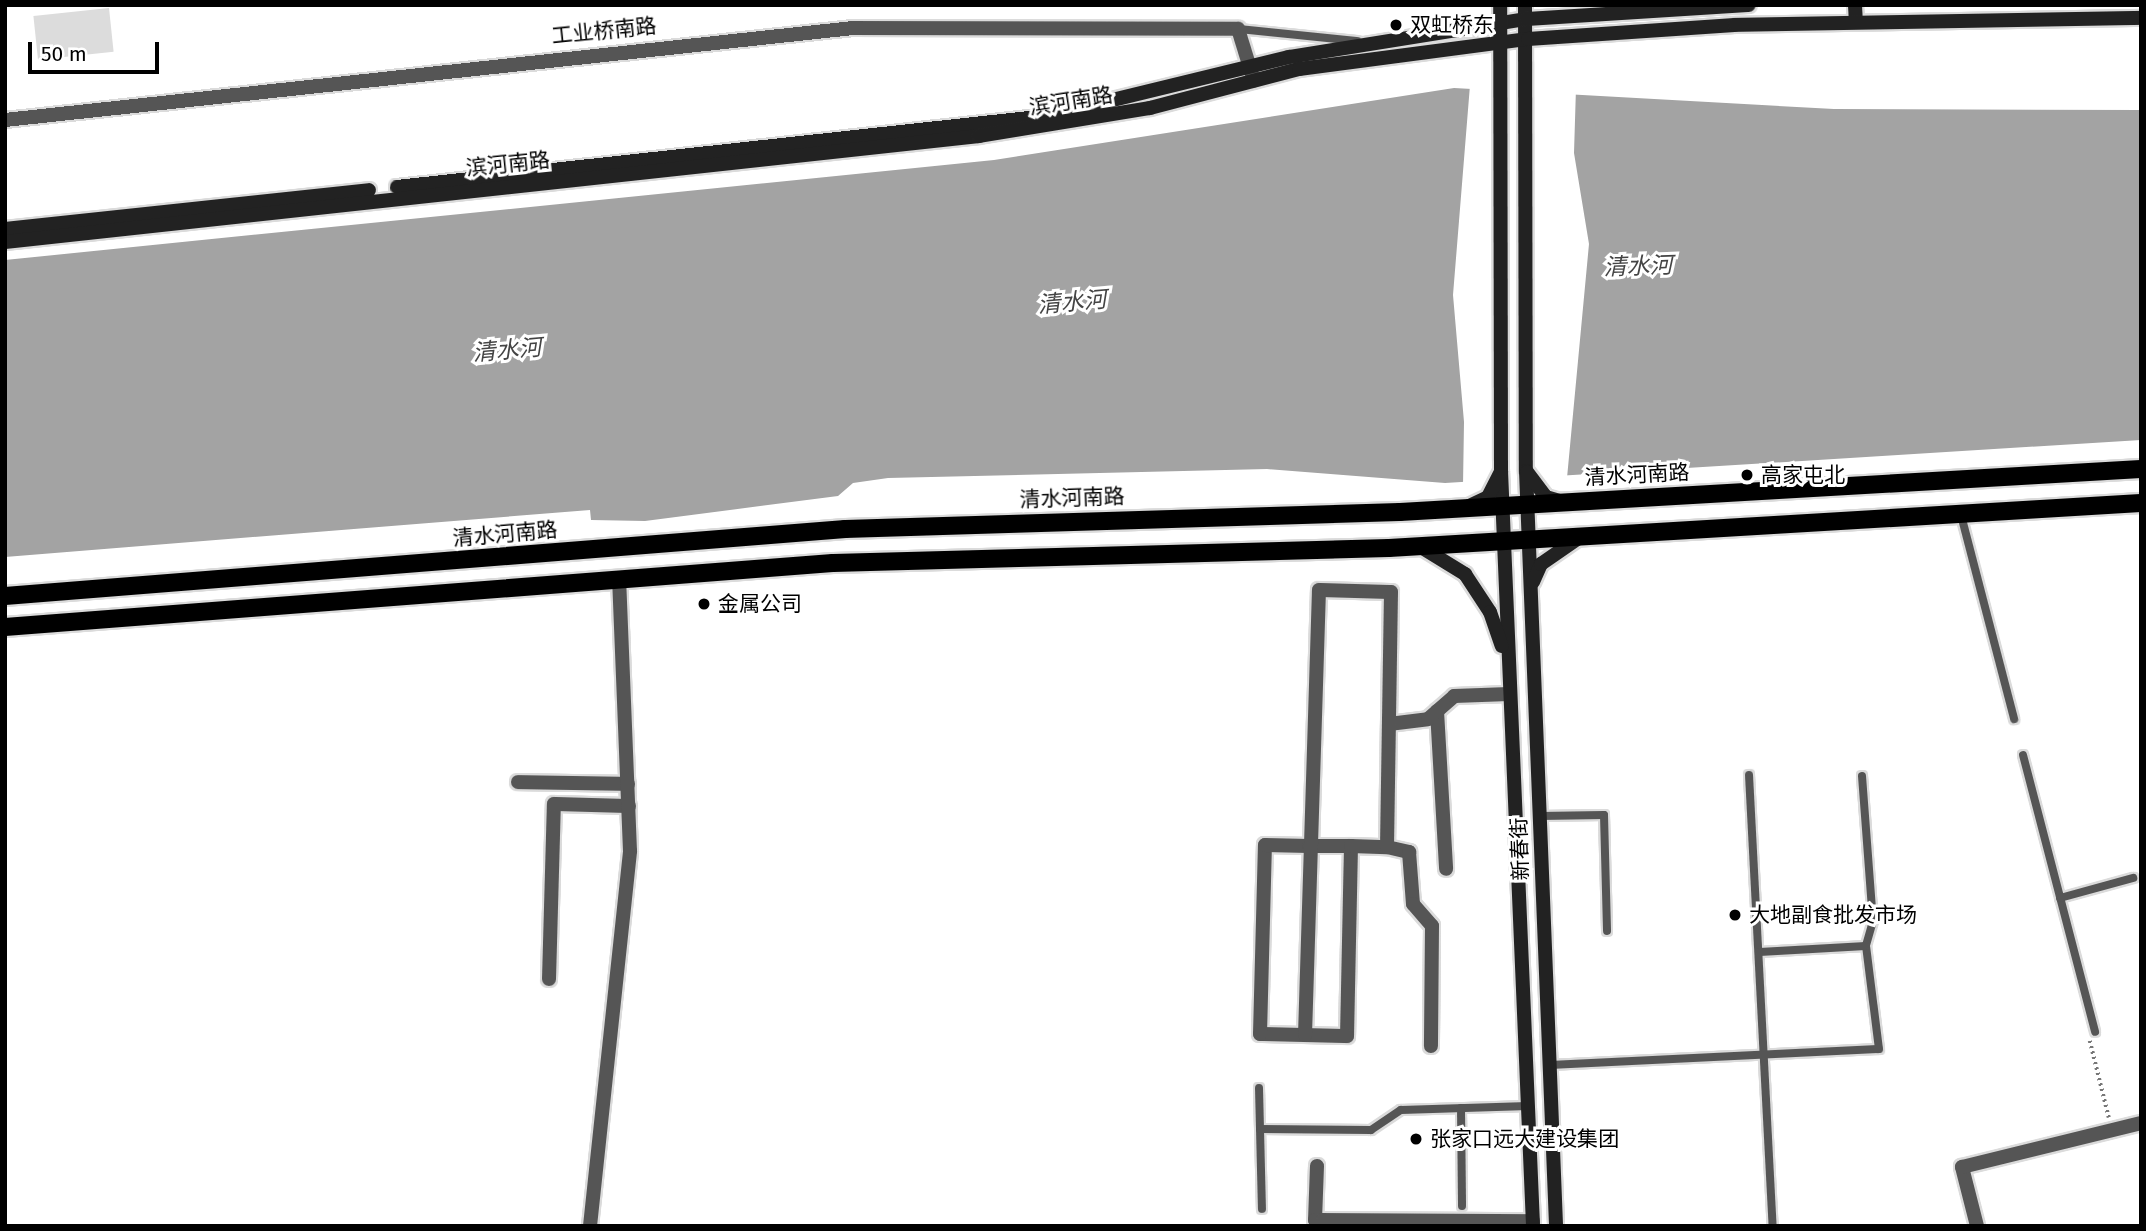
<!DOCTYPE html>
<meta charset="utf-8">
<style>
body{margin:0}
#map{position:relative;width:2146px;height:1231px;overflow:hidden;background:#fff;font-family:"Fira Sans","Noto Sans SC",sans-serif}
div>[style]{position:absolute}
.green>*{inset:0;background:#dcdcdc;transform-origin:0 0}
.water>*{inset:0;background:#a3a3a3}
.pier>*{inset:0;background:#fff}
.path>*{height:3.5px;margin-top:-1.75px;transform-origin:0;background:repeating-linear-gradient(90deg,#777 0 2px,transparent 0 5.5px)}
.roads{filter:drop-shadow(2px 0 #dbdbdb) drop-shadow(-2px 0 #dbdbdb) drop-shadow(0 2px #dbdbdb) drop-shadow(0 -2px #dbdbdb)}
.service>*{height:8px;margin:-4px;padding:0 4px;transform-origin:4px;border-radius:4px;background:#555}
.minor>*{height:14px;margin:-7px;padding:0 7px;transform-origin:7px;border-radius:7px;background:#555}
.tertiary>*{height:14px;margin:-7px;padding:0 7px;transform-origin:7px;border-radius:7px;background:#555}
.secondary>*{height:14px;margin:-7px;padding:0 7px;transform-origin:7px;border-radius:7px;background:#222}
.primary>*{height:18px;margin:-9px;padding:0 9px;transform-origin:9px;border-radius:9px;background:#000}
.dots>*{width:19px;height:19px;translate:-50% -50%;box-sizing:border-box;border:4px solid #fff;border-radius:50%}
span{translate:-50% -50%;white-space:nowrap;text-align:center;line-height:1.15;-webkit-text-stroke:6px #fff;paint-order:stroke}
.poi-label{font-size:21px;color:#000}
.left{translate:0 -50%;text-align:left}
.street-label{font-size:21px;color:#000}
.water-label{font-size:23px;color:#444;font-style:italic}
.frame{position:absolute;inset:0;border:7px solid #000;pointer-events:none}
.scale{position:absolute;left:28px;top:42px;width:131px;height:32px;box-sizing:border-box;border:4px solid #000;border-top:0;padding-left:9px;font-size:21px;line-height:24px;white-space:nowrap;color:#000;-webkit-text-stroke:5px #fff;paint-order:stroke}
</style>
<div id="map">
<div class="green">
<i style="left:109px;top:8px;width:44px;height:76px;rotate:84deg"></i>
</div>
<div class="water">
<i style="clip-path:polygon(1454px 88px,1834px 109px,2141px 110px,2141px 440px,1445px 483px,1267px 469px,888px 478px,853px 483px,838px 496px,645px 521px,591px 520px,590px 510px,5px 557px,5px 260px,994px 160px)"></i>
</div>
<div class="pier">
<i style="clip-path:polygon(1470px 85px,1576px 88px,1574px 153px,1589px 244px,1567px 478px,1463px 485px,1464px 422px,1453px 295px)"></i>
</div>
<div class="path">
<i style="left:2090px;top:1041px;width:79px;rotate:76.1deg"></i>
</div>
<div class="roads">
<div class="service">
<i style="left:1238px;top:29px;width:120px;rotate:5.8deg"></i>
<i style="left:1961px;top:515px;width:211px;rotate:75.4deg"></i>
<i style="left:2023px;top:755px;width:286px;rotate:75.4deg"></i>
<i style="left:1749px;top:775px;width:452px;rotate:87deg"></i>
<i style="left:1862px;top:776px;width:145px;rotate:85.7deg"></i>
<i style="left:1873px;top:921px;width:26px;rotate:106deg"></i>
<i style="left:1540px;top:816px;width:64px;rotate:-0.9deg"></i>
<i style="left:1604px;top:815px;width:116px;rotate:88.5deg"></i>
<i style="left:2060px;top:898px;width:76px;rotate:-15.3deg"></i>
<i style="left:1549px;top:1065px;width:330px;rotate:-2.8deg"></i>
<i style="left:1879px;top:1049px;width:104px;rotate:-97.2deg"></i>
<i style="left:1866px;top:946px;width:107px;rotate:176.8deg"></i>
<i style="left:1259px;top:1088px;width:121px;rotate:88.6deg"></i>
<i style="left:1461px;top:1108px;width:98px;rotate:89.4deg"></i>
<i style="left:1260px;top:1129px;width:111px;rotate:0.5deg"></i>
<i style="left:1371px;top:1130px;width:36px;rotate:-34deg"></i>
<i style="left:1401px;top:1110px;width:127px;rotate:-1.8deg"></i>
</div>
<div class="minor">
<i style="left:1437px;top:711px;width:158px;rotate:86.7deg"></i>
<i style="left:1389px;top:724px;width:39px;rotate:-7deg"></i>
<i style="left:1428px;top:719px;width:35px;rotate:-41deg"></i>
<i style="left:1454px;top:696px;width:55px;rotate:-2.1deg"></i>
<i style="left:518px;top:782px;width:110px;rotate:1deg"></i>
<i style="left:1351px;top:846px;width:190px;rotate:91.2deg"></i>
<i style="left:1347px;top:1036px;width:87px;rotate:-178.7deg"></i>
<i style="left:1260px;top:1034px;width:189px;rotate:-88.5deg"></i>
<i style="left:1265px;top:845px;width:44px;rotate:1.3deg"></i>
<i style="left:1309px;top:846px;width:42px"></i>
<i style="left:1351px;top:846px;width:36px;rotate:2deg"></i>
<i style="left:1387px;top:847px;width:23px;rotate:13deg"></i>
<i style="left:1409px;top:852px;width:52px;rotate:85.6deg"></i>
<i style="left:1413px;top:904px;width:29px;rotate:49deg"></i>
<i style="left:1432px;top:926px;width:120px;rotate:90.5deg"></i>
<i style="left:549px;top:979px;width:175px;rotate:-88.4deg"></i>
<i style="left:554px;top:804px;width:75px;rotate:1.5deg"></i>
<i style="left:1305px;top:1035px;width:445px;rotate:-88.2deg"></i>
<i style="left:1319px;top:590px;width:72px;rotate:1.6deg"></i>
<i style="left:1391px;top:592px;width:255px;rotate:90.9deg"></i>
<i style="left:1317px;top:1166px;width:54px;rotate:92.1deg"></i>
<i style="left:1315px;top:1220px;width:8px"></i>
<i style="left:1323px;top:1226px;width:6px;rotate:-90deg"></i>
<i style="left:1323px;top:1220px;width:210px;rotate:0.3deg"></i>
<i style="left:1977px;top:1226px;width:61px;rotate:-104.3deg"></i>
<i style="left:1962px;top:1167px;width:184px;rotate:-13.8deg"></i>
</div>
<div class="tertiary">
<i style="left:5px;top:120px;width:853px;rotate:-6.19deg"></i>
<i style="left:853px;top:28px;width:385px;rotate:0.1deg"></i>
<i style="left:1238px;top:29px;width:54px;rotate:72.9deg"></i>
<i style="left:590px;top:1226px;width:377px;rotate:-83.9deg"></i>
<i style="left:630px;top:851px;width:272px;rotate:-92.3deg"></i>
</div>
<div class="secondary">
<i style="left:1525px;top:5px;width:466px;rotate:89.9deg"></i>
<i style="left:1526px;top:471px;width:756px;rotate:87.72deg"></i>
<i style="left:1855px;top:5px;width:17px;rotate:87deg"></i>
<i style="left:397px;top:187px;width:654px;rotate:-6.23deg"></i>
<i style="left:1047px;top:116px;width:249px;rotate:-13.7deg"></i>
<i style="left:1289px;top:57px;width:240px;rotate:-9.1deg"></i>
<i style="left:1526px;top:19px;width:223px;rotate:-3.6deg"></i>
<i style="left:5px;top:229px;width:366px;rotate:-6.1deg"></i>
<i style="left:5px;top:242px;width:980px;rotate:-6.21deg"></i>
<i style="left:979px;top:136px;width:173px;rotate:-9.3deg"></i>
<i style="left:1150px;top:108px;width:154px;rotate:-14.7deg"></i>
<i style="left:1299px;top:69px;width:231px;rotate:-7.5deg"></i>
<i style="left:1528px;top:39px;width:207px;rotate:-3.9deg"></i>
<i style="left:1735px;top:25px;width:406px;rotate:-1deg"></i>
<i style="left:1501px;top:471px;width:756px;rotate:87.57deg"></i>
<i style="left:1527px;top:472px;width:31px;rotate:53deg"></i>
<i style="left:1546px;top:497px;width:15px;rotate:16deg"></i>
<i style="left:1469px;top:506px;width:21px;rotate:-25deg"></i>
<i style="left:1488px;top:497px;width:29px;rotate:-63deg"></i>
<i style="left:1501px;top:471px;width:466px;rotate:-90.1deg"></i>
<i style="left:1421px;top:547px;width:52px;rotate:31.5deg"></i>
<i style="left:1465px;top:574px;width:45px;rotate:56.7deg"></i>
<i style="left:1490px;top:612px;width:36px;rotate:71deg"></i>
<i style="left:1533px;top:582px;width:20px;rotate:-66deg"></i>
<i style="left:1541px;top:564px;width:44px;rotate:-34.8deg"></i>
</div>
<div class="primary">
<i style="left:5px;top:596px;width:843px;rotate:-4.56deg"></i>
<i style="left:845px;top:529px;width:555px;rotate:-1.75deg"></i>
<i style="left:1400px;top:512px;width:742px;rotate:-3.32deg"></i>
<i style="left:5px;top:627px;width:830px;rotate:-4.42deg"></i>
<i style="left:833px;top:563px;width:556px;rotate:-1.55deg"></i>
<i style="left:1389px;top:548px;width:753px;rotate:-3.42deg"></i>
</div>
</div>
<div class="dots">
<i style="left:1396px;top:25px;background:#000"></i>
<i style="left:1747px;top:475px;background:#000"></i>
<i style="left:704px;top:604px;background:#000"></i>
<i style="left:1735px;top:915px;background:#000"></i>
<i style="left:1416px;top:1139px;background:#000"></i>
</div>
<div class="poi-label">
<span class="left" style="left:1410px;top:25px">双虹桥东</span>
<span class="left" style="left:1761px;top:475px">高家屯北</span>
<span class="left" style="left:718px;top:604px">金属公司</span>
<span class="left" style="left:1749px;top:915px">大地副食批发市场</span>
<span class="left" style="left:1430px;top:1139px">张家口远大建设集团</span>
</div>
<div class="street-label">
<span style="left:604px;top:31px;rotate:-6deg">工业桥南路</span>
<span style="left:1071px;top:101px;rotate:-9deg">滨河南路</span>
<span style="left:508px;top:164px;rotate:-6deg">滨河南路</span>
<span style="left:1637px;top:475px;rotate:-3deg">清水河南路</span>
<span style="left:1072px;top:498px;rotate:-2deg">清水河南路</span>
<span style="left:505px;top:534px;rotate:-5deg">清水河南路</span>
<span style="left:1520px;top:849px;rotate:-92deg">新春街</span>
</div>
<div class="water-label">
<span style="left:1638px;top:266px;rotate:-2deg">清水河</span>
<span style="left:1072px;top:302px;rotate:-5deg">清水河</span>
<span style="left:507px;top:350px;rotate:-5deg">清水河</span>
</div>
<div class="frame"></div>
<div class="scale">50 m</div>
</div>
